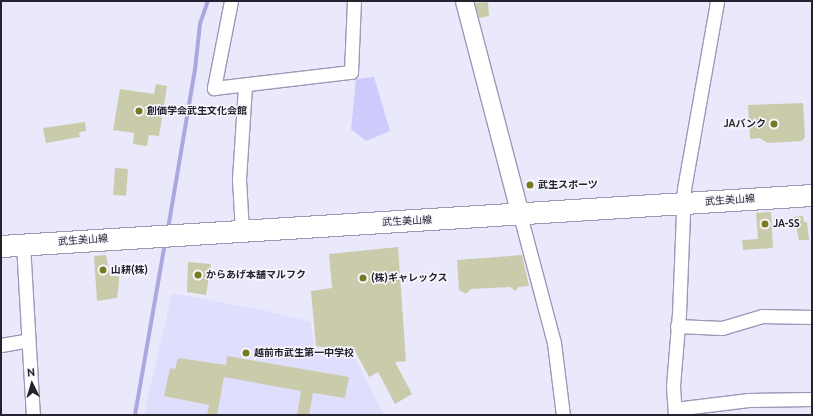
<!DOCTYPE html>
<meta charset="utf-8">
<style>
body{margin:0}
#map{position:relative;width:813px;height:416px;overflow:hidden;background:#eae9fc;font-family:Ubuntu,"Noto Sans JP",sans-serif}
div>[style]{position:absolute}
.built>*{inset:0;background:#e0defd}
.green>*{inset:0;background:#cecafc}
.stream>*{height:3.5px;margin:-1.75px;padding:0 1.75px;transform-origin:1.75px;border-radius:1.75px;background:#aca6e1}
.building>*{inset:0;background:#c9cbab;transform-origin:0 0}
.roads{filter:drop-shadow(1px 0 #9c99b7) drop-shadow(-1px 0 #9c99b7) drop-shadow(0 1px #9c99b7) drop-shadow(0 -1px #9c99b7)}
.minor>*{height:13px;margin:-6.5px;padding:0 6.5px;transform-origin:6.5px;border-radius:6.5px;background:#fff}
.tertiary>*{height:17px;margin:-8.5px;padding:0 8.5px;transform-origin:8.5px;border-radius:8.5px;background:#fff}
.primary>*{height:21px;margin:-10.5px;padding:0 10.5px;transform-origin:10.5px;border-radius:10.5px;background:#fff}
.dots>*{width:11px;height:11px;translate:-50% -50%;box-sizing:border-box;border:2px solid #f8f7fe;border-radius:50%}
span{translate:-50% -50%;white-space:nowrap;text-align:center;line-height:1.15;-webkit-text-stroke:3px #f8f7fe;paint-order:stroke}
.poi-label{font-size:10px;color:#23222e;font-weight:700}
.left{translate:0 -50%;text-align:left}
.right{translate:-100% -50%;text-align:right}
.street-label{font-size:10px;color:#23222e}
.frame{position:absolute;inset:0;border:2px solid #23222e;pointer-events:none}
.north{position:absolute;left:12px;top:364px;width:40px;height:40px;-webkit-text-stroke:3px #f8f7fe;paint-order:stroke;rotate:355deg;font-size:11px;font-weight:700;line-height:16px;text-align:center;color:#23222e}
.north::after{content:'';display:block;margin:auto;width:14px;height:18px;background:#23222e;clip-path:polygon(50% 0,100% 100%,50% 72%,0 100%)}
</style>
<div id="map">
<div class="built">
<i style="clip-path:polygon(172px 293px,271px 312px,311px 322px,314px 349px,354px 357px,384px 415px,144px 415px)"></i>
</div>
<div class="green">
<i style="clip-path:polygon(374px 77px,390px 131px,366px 141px,351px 129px,356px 79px)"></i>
</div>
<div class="stream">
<i style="left:168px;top:229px;width:161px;rotate:-80.4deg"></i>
<i style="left:195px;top:70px;width:46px;rotate:-83.8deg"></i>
<i style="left:200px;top:24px;width:24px;rotate:-71deg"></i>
<i style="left:135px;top:415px;width:175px;rotate:-80.1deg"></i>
</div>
<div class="building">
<i style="clip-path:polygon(488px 2px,489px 16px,479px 18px,475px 3px)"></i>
<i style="clip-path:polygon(156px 84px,167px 86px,159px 136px,149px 135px,147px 146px,133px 144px,134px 133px,113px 130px,120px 89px,154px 94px)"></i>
<i style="clip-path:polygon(803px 103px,805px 137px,802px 141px,768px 143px,759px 138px,750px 139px,748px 105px)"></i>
<i style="clip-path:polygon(85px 122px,86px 131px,79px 132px,80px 137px,46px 143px,43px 128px)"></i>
<i style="left:115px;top:168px;width:13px;height:27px;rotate:4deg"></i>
<i style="clip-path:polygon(771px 212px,773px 248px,743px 250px,742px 240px,758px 239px,756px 213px)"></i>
<i style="clip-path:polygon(803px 216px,804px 222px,807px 222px,809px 240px,799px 240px,794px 217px)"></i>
<i style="clip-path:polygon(398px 247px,406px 361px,395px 362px,412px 394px,395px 404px,378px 372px,369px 377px,354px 349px,353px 352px,316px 346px,311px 291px,332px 288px,329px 254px)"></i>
<i style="clip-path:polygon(106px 255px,110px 276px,119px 276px,119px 284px,117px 298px,97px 301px,94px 256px)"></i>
<i style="clip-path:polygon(522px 255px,529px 286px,518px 287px,516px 291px,510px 287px,471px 289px,466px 294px,459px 290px,457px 260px)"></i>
<i style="clip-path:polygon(188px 262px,211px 264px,206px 295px,187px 292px)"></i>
<i style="clip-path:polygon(227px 356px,349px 377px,345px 398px,313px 393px,309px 415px,297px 415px,301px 391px,224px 377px,217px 415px,207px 415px,209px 405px,164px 396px,170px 368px,175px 369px,178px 358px,226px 365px)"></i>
</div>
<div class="roads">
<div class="minor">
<i style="left:231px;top:1px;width:89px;rotate:101.1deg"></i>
<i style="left:214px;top:88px;width:138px;rotate:-6.7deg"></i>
<i style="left:351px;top:72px;width:71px;rotate:-87.6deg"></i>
<i style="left:520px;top:215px;width:132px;rotate:75.1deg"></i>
<i style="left:554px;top:343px;width:73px;rotate:82.9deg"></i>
<i style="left:242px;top:231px;width:52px;rotate:-93.3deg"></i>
<i style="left:239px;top:179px;width:94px;rotate:-86.3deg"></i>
<i style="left:23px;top:244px;width:171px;rotate:86.7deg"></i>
<i style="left:677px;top:326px;width:45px;rotate:2.5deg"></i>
<i style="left:722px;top:328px;width:42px;rotate:-16.7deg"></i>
<i style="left:762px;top:316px;width:50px;rotate:1.1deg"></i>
<i style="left:1px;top:345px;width:27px;rotate:-10deg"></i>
<i style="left:675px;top:409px;width:74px;rotate:-7deg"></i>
<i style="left:748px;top:400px;width:64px;rotate:-0.9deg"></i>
<i style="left:675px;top:415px;width:29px;rotate:-94deg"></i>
<i style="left:673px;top:386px;width:73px;rotate:-85.3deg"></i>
<i style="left:679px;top:313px;width:124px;rotate:-87.7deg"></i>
<i style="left:684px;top:189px;width:191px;rotate:-80deg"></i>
</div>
<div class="tertiary">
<i style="left:464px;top:1px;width:221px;rotate:75.3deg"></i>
</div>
<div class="primary">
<i style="left:1px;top:246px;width:813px;rotate:-3.6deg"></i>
</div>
</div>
<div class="dots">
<i style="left:139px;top:111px;background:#787a21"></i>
<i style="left:774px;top:124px;background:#787a21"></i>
<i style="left:530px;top:185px;background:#787a21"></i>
<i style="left:765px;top:224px;background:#787a21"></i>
<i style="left:103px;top:270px;background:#787a21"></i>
<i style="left:198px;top:275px;background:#787a21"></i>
<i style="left:363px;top:278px;background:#787a21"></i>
<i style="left:246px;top:353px;background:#787a21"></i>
</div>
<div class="poi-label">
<span class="left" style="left:147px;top:111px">創価学会武生文化会館</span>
<span class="right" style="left:766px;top:124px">JAバンク</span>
<span class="left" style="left:538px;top:185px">武生スポーツ</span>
<span class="left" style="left:773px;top:224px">JA-SS</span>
<span class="left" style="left:111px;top:270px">山耕(株)</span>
<span class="left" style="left:206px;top:275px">からあげ本舗マルフク</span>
<span class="left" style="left:371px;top:278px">(株)ギャレックス</span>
<span class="left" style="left:254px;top:353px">越前市武生第一中学校</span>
</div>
<div class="street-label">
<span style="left:730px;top:200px;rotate:-4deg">武生美山線</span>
<span style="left:407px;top:221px;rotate:-3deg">武生美山線</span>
<span style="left:83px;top:240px;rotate:-4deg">武生美山線</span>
</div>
<div class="frame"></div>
<div class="north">N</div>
</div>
